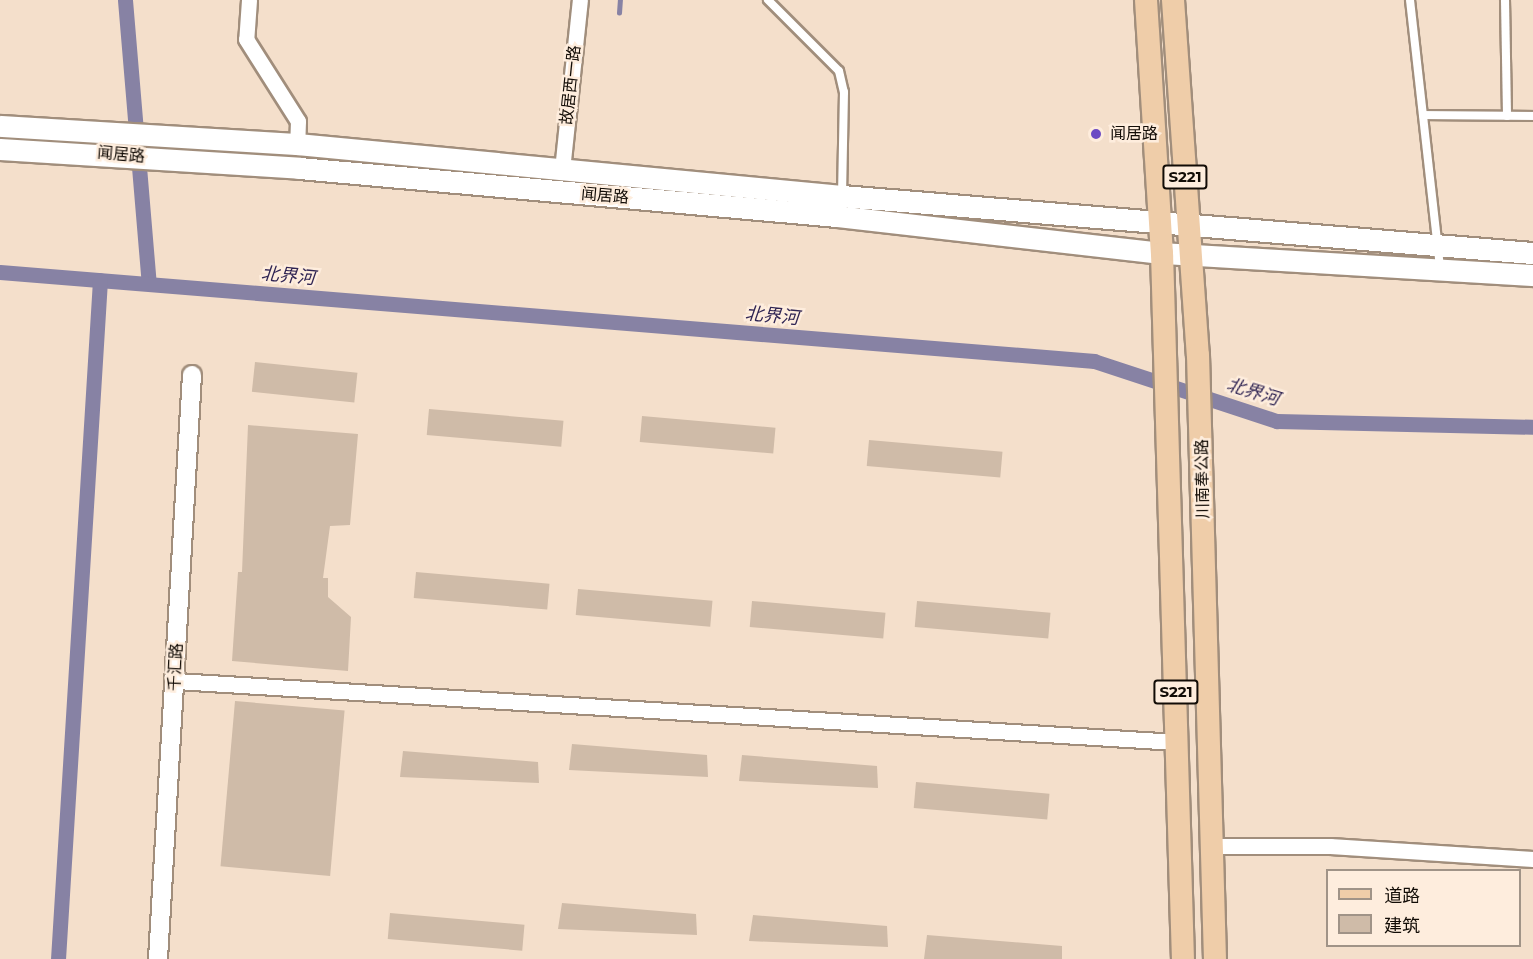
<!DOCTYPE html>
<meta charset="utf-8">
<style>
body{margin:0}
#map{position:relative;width:1533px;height:959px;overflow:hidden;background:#f4dfcb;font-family:Montserrat,"Noto Sans SC",sans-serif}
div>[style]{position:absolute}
.stream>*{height:4.5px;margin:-2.25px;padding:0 2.25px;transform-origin:2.25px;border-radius:2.25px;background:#8782a4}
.canal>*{height:15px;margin:-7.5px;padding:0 7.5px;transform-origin:7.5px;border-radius:7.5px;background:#8782a4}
.building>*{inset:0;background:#cfbba8;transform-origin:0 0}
.roads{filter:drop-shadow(2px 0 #a18e7c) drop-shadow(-2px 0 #a18e7c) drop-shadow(0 2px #a18e7c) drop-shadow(0 -2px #a18e7c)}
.service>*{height:8px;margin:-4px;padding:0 4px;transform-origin:4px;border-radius:4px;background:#fff}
.minor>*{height:15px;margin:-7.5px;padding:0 7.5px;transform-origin:7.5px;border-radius:7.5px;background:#fff}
.tertiary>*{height:18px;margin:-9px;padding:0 9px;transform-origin:9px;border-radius:9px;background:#fff}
.secondary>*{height:21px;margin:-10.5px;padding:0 10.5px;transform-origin:10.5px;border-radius:10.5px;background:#fff}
.primary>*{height:22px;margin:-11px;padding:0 11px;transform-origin:11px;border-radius:11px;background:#efcda9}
.dots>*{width:16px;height:16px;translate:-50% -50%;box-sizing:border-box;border:3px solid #feeddd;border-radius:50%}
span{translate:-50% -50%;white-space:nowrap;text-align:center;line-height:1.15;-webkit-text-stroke:5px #feeddd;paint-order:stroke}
.shield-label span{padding:2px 4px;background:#feeddd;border:2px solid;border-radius:4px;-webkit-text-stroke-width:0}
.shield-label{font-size:15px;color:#120c06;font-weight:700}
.street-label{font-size:16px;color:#120c06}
.poi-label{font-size:16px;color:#120c06}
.left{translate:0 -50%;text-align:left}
.water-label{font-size:18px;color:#302553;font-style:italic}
.legend{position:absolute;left:1326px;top:869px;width:195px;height:78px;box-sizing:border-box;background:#feeddd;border:2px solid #a09387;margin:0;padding:8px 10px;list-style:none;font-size:18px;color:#120c06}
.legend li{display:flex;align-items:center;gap:12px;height:30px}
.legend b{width:30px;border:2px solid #a09387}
</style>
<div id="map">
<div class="stream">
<i style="left:619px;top:13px;width:13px;rotate:-86deg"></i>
</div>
<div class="canal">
<i style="left:125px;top:0;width:284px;rotate:85.2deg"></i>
<i style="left:0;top:272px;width:1098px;rotate:4.65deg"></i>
<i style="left:1094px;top:361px;width:193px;rotate:18.2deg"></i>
<i style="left:1277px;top:421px;width:256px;rotate:1.3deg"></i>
<i style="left:58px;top:959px;width:680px;rotate:-86.46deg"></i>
</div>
<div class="building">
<i style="left:255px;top:362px;width:103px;height:30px;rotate:6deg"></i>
<i style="left:429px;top:409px;width:135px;height:26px;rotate:5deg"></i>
<i style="left:642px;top:416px;width:134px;height:26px;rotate:5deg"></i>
<i style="clip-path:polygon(248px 425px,358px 434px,350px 525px,330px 526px,323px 578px,328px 578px,328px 597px,351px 617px,348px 671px,232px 661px,238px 572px,242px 572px)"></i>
<i style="left:869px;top:440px;width:134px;height:26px;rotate:5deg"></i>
<i style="left:416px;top:572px;width:134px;height:26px;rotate:5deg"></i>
<i style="left:578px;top:589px;width:135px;height:26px;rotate:5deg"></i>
<i style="left:752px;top:601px;width:134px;height:26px;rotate:5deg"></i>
<i style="left:917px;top:601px;width:134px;height:26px;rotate:5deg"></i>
<i style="left:235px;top:701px;width:110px;height:166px;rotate:5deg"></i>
<i style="clip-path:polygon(572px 744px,707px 755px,708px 777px,569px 770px)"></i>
<i style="clip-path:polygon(403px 751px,538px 762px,539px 783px,400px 777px)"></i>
<i style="clip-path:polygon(742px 755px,877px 766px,878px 788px,739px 781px)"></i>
<i style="left:916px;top:782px;width:134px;height:26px;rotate:5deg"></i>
<i style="clip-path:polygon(562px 903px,696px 914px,697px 935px,558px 929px)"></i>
<i style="left:390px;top:913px;width:135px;height:26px;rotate:5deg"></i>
<i style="clip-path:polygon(753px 915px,887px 926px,888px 947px,749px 941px)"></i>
<i style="clip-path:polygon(927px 935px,1062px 946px,1062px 959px,924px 959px)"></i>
</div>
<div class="roads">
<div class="service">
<i style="left:768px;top:0;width:100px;rotate:45deg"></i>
<i style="left:839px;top:71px;width:22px;rotate:77deg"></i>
<i style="left:844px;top:92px;width:102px;rotate:91.1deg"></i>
<i style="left:1410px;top:0;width:268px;rotate:83.6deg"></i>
<i style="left:1505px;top:0;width:116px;rotate:89deg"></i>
<i style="left:1423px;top:115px;width:110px;rotate:0.5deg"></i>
</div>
<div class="minor">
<i style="left:249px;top:0;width:39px;rotate:94deg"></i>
<i style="left:246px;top:39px;width:97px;rotate:57.6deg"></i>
<i style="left:298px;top:121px;width:23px;rotate:92deg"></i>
<i style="left:562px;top:170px;width:171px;rotate:-84deg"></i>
<i style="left:176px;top:681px;width:1003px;rotate:3.49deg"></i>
<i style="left:1211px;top:846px;width:119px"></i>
<i style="left:1330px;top:846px;width:203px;rotate:3.7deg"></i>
</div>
<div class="tertiary">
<i style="left:158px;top:959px;width:585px;rotate:-86.67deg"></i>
</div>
<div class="secondary">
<i style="left:0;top:126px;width:298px;rotate:3.5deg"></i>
<i style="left:297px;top:144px;width:547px;rotate:5.45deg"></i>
<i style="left:842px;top:196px;width:693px;rotate:4.72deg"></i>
<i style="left:0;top:149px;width:300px;rotate:3.6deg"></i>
<i style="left:299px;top:168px;width:540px;rotate:5.1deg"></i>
<i style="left:837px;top:216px;width:327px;rotate:6.5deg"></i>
<i style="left:1162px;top:253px;width:372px;rotate:3.4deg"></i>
</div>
<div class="primary">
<i style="left:1146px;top:0;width:254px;rotate:86.4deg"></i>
<i style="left:1162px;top:253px;width:706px;rotate:88.3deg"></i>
<i style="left:1173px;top:0;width:356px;rotate:86deg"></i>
<i style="left:1198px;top:355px;width:604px;rotate:88.39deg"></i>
</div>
</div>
<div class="dots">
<i style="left:1096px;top:134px;background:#6c4ac3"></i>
</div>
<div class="shield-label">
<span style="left:1185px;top:177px">S221</span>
<span style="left:1176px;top:692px">S221</span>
</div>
<div class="street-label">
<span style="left:571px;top:85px;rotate:-84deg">故居西一路</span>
<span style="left:121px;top:155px;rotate:5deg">闻居路</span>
<span style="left:605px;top:196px;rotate:5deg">闻居路</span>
<span style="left:1203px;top:479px;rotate:-91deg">川南奉公路</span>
<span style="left:176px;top:667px;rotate:-87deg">千汇路</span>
</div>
<div class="poi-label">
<span class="left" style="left:1110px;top:134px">闻居路</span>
</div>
<div class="water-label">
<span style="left:288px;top:276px;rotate:5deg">北界河</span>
<span style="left:772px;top:316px;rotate:5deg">北界河</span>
<span style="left:1253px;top:392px;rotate:17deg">北界河</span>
</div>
<ul class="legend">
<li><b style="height:8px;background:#efcda9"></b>道路</li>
<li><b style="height:16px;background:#cfbba8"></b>建筑</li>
</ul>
</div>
